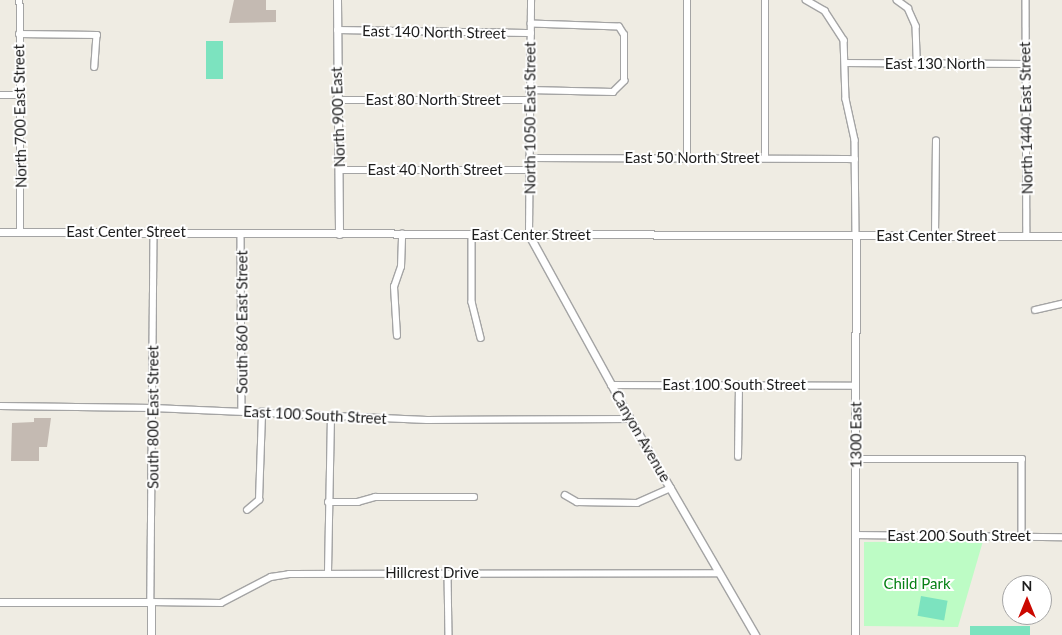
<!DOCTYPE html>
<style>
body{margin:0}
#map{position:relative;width:1062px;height:635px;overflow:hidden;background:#efece3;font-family:Lato,sans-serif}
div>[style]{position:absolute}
.park>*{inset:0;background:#bdfcc5}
.pitch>*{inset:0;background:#7ce3bf;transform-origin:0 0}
.building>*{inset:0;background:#c4bab2}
.roads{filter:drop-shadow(1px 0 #a4a4a4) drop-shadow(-1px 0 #a4a4a4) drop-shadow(0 1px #a4a4a4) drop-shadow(0 -1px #a4a4a4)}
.minor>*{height:5.5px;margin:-2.75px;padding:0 2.75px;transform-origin:2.75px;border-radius:2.75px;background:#fff}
.tertiary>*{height:7px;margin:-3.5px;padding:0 3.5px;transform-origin:3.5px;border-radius:3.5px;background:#fff}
span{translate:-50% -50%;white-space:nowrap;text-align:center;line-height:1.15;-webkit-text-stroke:4px #fff;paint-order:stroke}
.street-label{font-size:15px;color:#1d1d1d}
.park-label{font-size:15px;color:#068115}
.north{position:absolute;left:1002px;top:575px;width:50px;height:50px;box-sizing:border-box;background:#fff;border:1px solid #a5a5a5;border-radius:50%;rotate:0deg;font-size:14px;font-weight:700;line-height:20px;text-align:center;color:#1d1d1d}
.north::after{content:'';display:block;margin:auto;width:18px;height:22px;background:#cb0800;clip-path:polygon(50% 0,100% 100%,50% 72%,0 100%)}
</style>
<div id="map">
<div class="park">
<i style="clip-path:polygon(983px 541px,958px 627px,864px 626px,864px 542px)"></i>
</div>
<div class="pitch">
<i style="left:223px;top:41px;width:38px;height:17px;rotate:90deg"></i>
<i style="left:921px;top:596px;width:27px;height:20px;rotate:10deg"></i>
<i style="left:970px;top:626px;width:60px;height:9px"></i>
</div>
<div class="building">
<i style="clip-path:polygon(234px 0,266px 0,266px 10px,276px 10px,276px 22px,229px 23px)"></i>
<i style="clip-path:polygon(34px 418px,51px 418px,47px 447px,39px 447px,39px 461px,11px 461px,12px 423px,34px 422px)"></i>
</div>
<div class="roads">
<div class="minor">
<i style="left:20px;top:0;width:231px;rotate:89.8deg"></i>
<i style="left:806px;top:0;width:22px;rotate:30deg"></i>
<i style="left:825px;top:11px;width:35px;rotate:57deg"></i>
<i style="left:844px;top:40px;width:59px;rotate:88.1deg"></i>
<i style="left:846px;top:99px;width:42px;rotate:77.6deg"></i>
<i style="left:855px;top:140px;width:96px;rotate:89.4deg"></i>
<i style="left:897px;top:0;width:14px;rotate:36deg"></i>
<i style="left:908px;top:8px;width:20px;rotate:66deg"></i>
<i style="left:916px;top:26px;width:37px;rotate:88deg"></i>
<i style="left:1026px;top:0;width:236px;rotate:89.8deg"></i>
<i style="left:337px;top:30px;width:194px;rotate:0.9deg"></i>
<i style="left:19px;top:34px;width:78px;rotate:0.7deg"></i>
<i style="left:97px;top:35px;width:32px;rotate:94deg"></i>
<i style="left:845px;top:63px;width:179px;rotate:0.3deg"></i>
<i style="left:529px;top:90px;width:84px;rotate:1.4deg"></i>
<i style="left:613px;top:92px;width:16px;rotate:-45deg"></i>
<i style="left:624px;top:81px;width:46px;rotate:-90deg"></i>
<i style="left:624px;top:35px;width:9px;rotate:-122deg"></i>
<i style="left:619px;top:27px;width:88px;rotate:-178deg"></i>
<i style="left:0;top:95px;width:19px"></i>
<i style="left:336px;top:100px;width:193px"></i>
<i style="left:529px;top:158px;width:326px;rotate:0.2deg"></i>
<i style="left:687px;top:158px;width:158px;rotate:-90deg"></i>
<i style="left:765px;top:158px;width:158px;rotate:-90deg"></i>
<i style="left:340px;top:170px;width:190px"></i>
<i style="left:154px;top:232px;width:370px;rotate:90.5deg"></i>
<i style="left:151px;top:602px;width:70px;rotate:0.8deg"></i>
<i style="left:221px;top:603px;width:56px;rotate:-27.5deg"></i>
<i style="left:271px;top:577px;width:18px;rotate:-9deg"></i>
<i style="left:289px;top:574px;width:430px;rotate:-0.1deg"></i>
<i style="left:241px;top:233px;width:178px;rotate:89.7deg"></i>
<i style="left:472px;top:235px;width:67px;rotate:90deg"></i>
<i style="left:472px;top:302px;width:37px;rotate:76deg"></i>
<i style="left:529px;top:235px;width:235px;rotate:-89.5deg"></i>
<i style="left:935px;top:236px;width:95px;rotate:-89.4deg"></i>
<i style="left:1035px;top:310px;width:28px;rotate:-13deg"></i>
<i style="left:397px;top:336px;width:49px;rotate:-93.5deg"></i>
<i style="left:394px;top:287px;width:21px;rotate:-71deg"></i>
<i style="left:401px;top:267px;width:33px;rotate:-88deg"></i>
<i style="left:611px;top:385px;width:245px;rotate:0.2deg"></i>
<i style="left:0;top:406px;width:153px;rotate:0.7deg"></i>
<i style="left:153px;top:408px;width:274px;rotate:2.5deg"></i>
<i style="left:427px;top:420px;width:203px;rotate:-0.3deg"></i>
<i style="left:738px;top:457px;width:72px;rotate:-89.2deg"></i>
<i style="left:856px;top:459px;width:166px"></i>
<i style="left:1022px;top:459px;width:77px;rotate:90deg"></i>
<i style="left:565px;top:495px;width:14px;rotate:30deg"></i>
<i style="left:577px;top:502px;width:60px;rotate:1deg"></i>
<i style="left:637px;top:503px;width:37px;rotate:-24deg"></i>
<i style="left:328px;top:502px;width:30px"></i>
<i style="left:358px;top:502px;width:18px;rotate:-16deg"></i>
<i style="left:375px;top:497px;width:99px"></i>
<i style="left:247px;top:510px;width:16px;rotate:-40deg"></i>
<i style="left:259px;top:500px;width:88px;rotate:-88deg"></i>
<i style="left:856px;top:535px;width:206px;rotate:0.6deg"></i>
<i style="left:328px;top:572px;width:156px;rotate:-88.9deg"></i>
<i style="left:448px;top:574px;width:61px;rotate:89.1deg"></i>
</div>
<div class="tertiary">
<i style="left:337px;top:0;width:234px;rotate:89.5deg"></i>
<i style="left:0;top:232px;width:1062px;rotate:0.22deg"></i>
<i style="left:529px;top:235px;width:210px;rotate:61.2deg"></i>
<i style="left:630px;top:419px;width:250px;rotate:59.9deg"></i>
<i style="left:0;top:602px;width:151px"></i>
<i style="left:151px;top:602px;width:33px;rotate:90deg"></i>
<i style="left:855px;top:635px;width:399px;rotate:-89.9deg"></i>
</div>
</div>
<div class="street-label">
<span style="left:434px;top:32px;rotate:1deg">East 140 North Street</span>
<span style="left:935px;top:64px">East 130 North</span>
<span style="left:433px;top:100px">East 80 North Street</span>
<span style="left:20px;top:116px;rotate:-91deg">North 700 East Street</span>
<span style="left:338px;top:117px;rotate:-92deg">North 900 East</span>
<span style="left:530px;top:118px;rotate:-90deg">North 1050 East Street</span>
<span style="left:1026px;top:118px;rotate:-91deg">North 1440 East Street</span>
<span style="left:692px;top:158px">East 50 North Street</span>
<span style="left:435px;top:170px">East 40 North Street</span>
<span style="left:126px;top:232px">East Center Street</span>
<span style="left:531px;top:235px">East Center Street</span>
<span style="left:936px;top:236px">East Center Street</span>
<span style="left:242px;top:322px;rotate:-90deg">South 860 East Street</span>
<span style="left:734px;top:385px">East 100 South Street</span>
<span style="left:315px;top:415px;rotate:3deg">East 100 South Street</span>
<span style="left:153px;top:417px;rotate:-90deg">South 800 East Street</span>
<span style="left:856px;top:435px;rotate:-90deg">1300 East</span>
<span style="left:641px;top:436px;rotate:60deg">Canyon Avenue</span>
<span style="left:959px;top:536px">East 200 South Street</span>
<span style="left:432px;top:573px">Hillcrest Drive</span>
</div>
<div class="park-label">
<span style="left:917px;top:584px">Child Park</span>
</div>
<div class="north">N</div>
</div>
